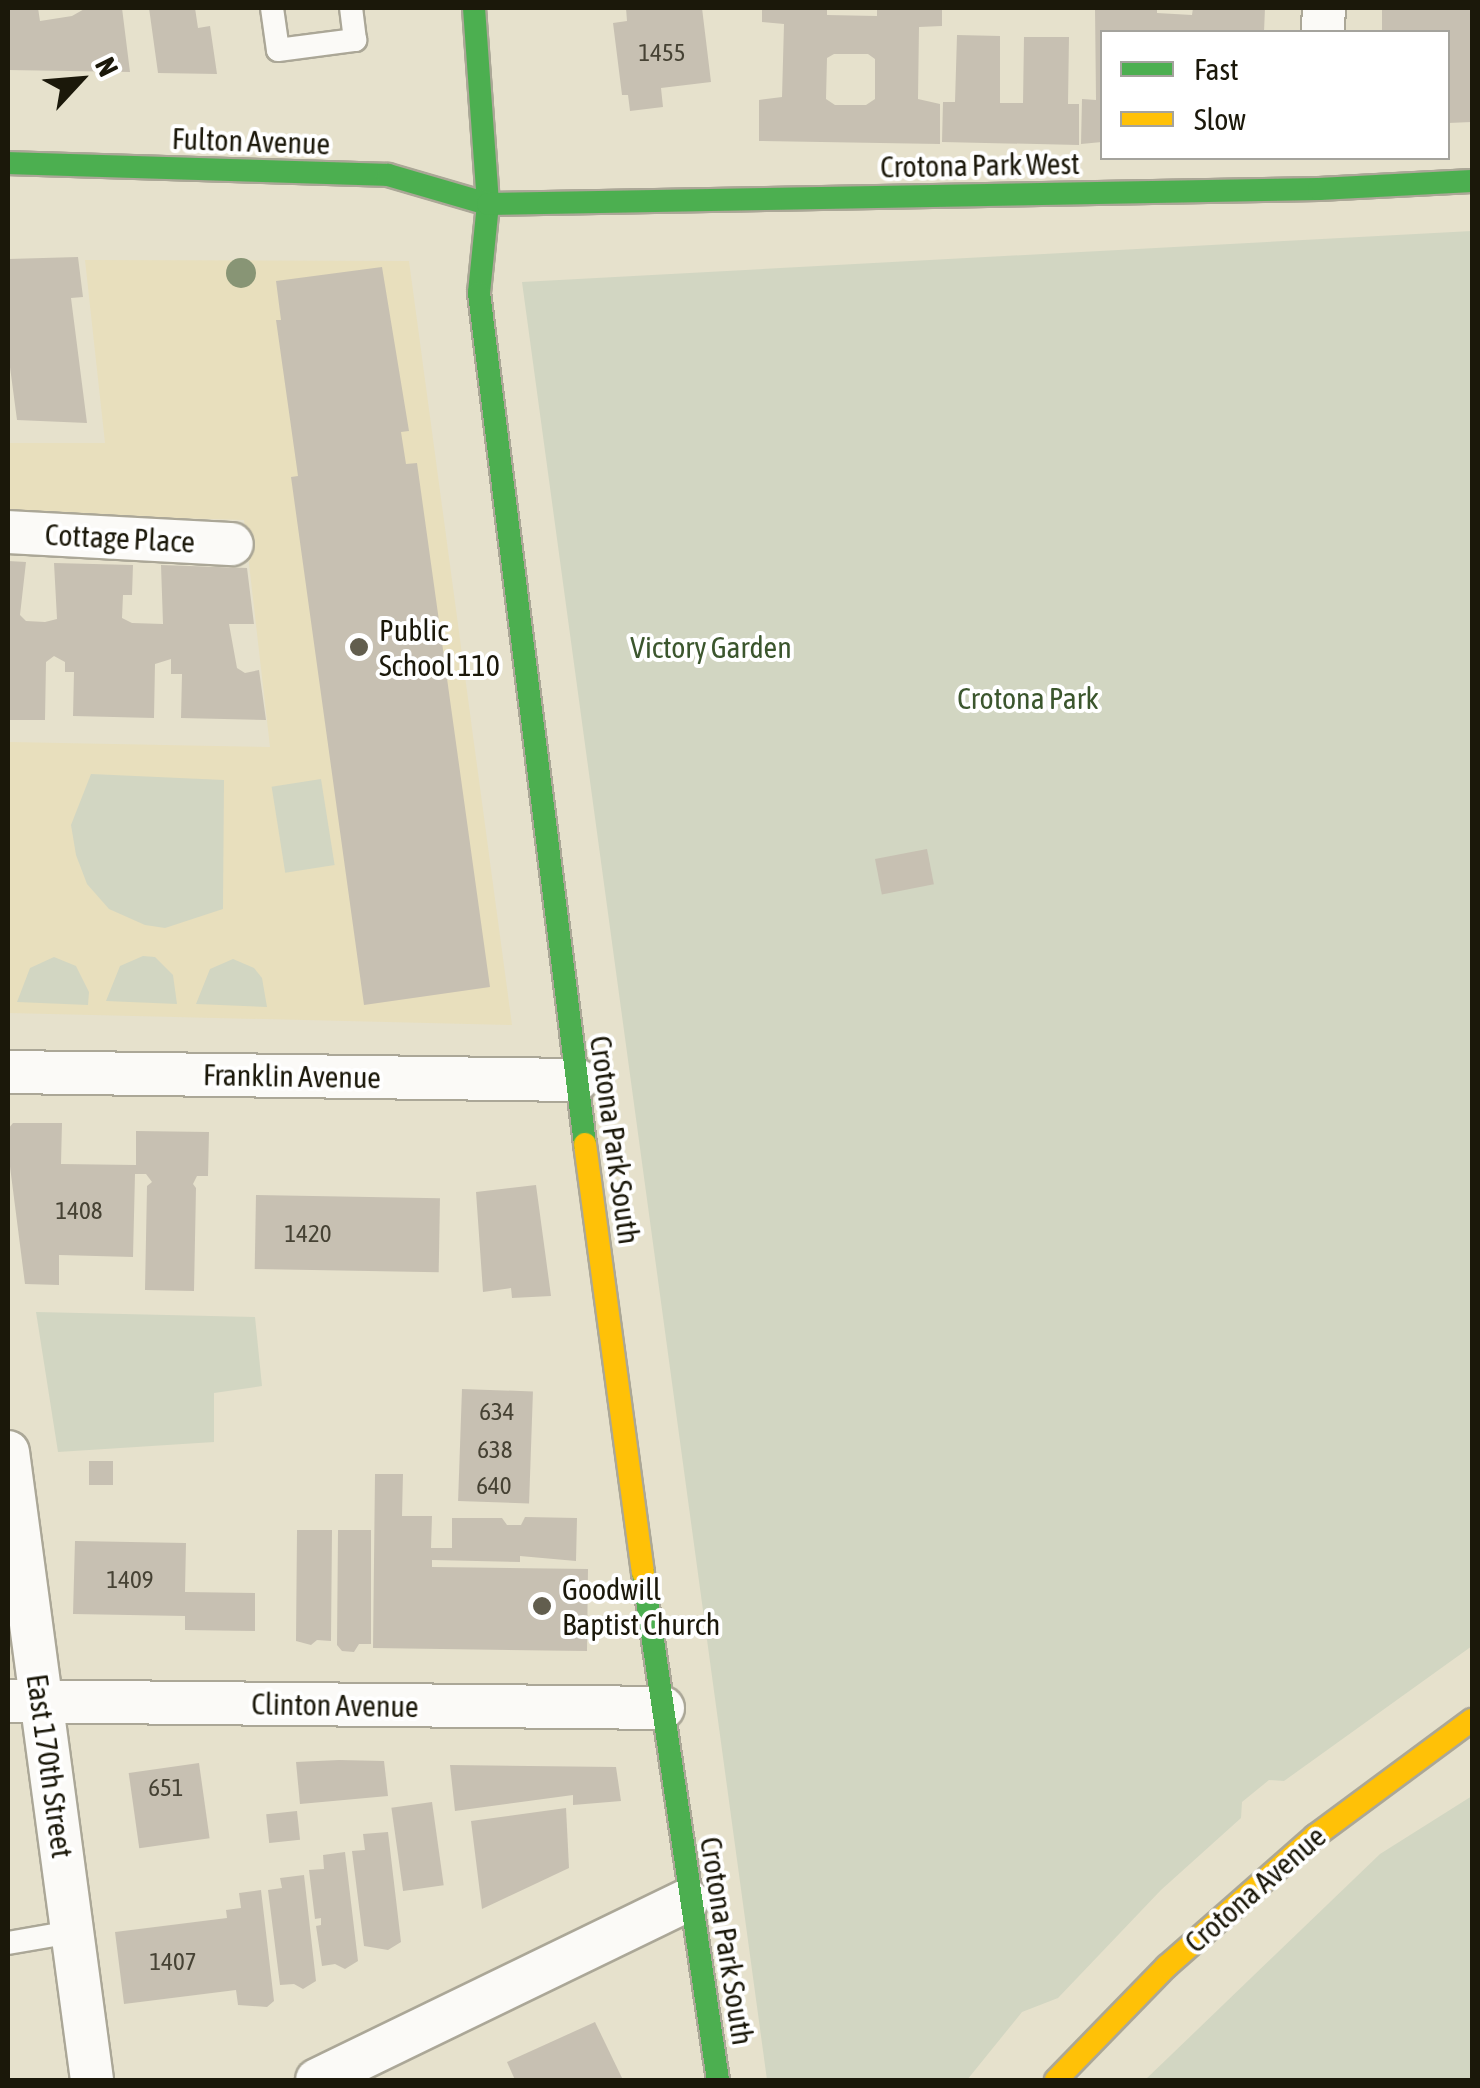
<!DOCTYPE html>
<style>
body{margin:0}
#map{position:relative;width:1480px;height:2088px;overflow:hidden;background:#e6e1cc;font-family:"Asap Condensed",sans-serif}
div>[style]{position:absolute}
.built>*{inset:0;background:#e8dfbd}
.green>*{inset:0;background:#d2d6c2;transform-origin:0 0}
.building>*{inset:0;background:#c7c0b2;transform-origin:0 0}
.roads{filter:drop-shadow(2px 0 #aba797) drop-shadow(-2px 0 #aba797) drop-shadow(0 2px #aba797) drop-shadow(0 -2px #aba797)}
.lane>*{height:22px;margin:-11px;padding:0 11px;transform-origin:11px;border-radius:11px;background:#fbfaf7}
.street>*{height:42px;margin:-21px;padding:0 21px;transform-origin:21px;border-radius:21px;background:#fbfaf7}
.fast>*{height:22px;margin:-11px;padding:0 11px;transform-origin:11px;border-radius:11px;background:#4caf50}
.slow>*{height:22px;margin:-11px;padding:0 11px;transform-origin:11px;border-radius:11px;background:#ffc107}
.trees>*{width:30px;height:30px;margin:-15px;border-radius:50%;background:#889575}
.dots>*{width:28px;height:28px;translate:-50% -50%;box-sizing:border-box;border:5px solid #fff;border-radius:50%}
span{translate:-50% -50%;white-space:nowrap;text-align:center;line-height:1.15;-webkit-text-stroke:8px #fff;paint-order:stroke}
.number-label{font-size:25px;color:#464234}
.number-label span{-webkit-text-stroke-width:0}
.street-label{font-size:30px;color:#1b180a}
.poi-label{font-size:30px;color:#1b180a}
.left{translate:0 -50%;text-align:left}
.park-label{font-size:30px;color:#3b562d}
.frame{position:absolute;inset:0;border:10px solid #1b180a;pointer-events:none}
.legend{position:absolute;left:1100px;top:30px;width:350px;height:130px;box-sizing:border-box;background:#fff;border:2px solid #a4a39d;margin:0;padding:12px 18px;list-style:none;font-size:30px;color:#1b180a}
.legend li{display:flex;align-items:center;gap:20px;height:50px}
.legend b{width:50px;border:2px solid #a4a39d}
.north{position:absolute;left:30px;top:30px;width:100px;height:100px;-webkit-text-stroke:8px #fff;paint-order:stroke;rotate:64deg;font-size:28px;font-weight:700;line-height:40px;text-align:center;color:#1b180a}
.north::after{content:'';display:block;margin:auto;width:35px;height:45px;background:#1b180a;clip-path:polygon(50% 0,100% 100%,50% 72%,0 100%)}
</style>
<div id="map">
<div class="built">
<i style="clip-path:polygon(85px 260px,409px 261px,512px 1025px,8px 1013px,8px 742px,270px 747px,244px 520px,8px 513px,8px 443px,105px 443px)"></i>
</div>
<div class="green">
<i style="clip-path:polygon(1472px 231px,1472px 1646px,1284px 1781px,1269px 1780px,1242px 1802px,1241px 1818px,1161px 1890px,1058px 1998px,1022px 2012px,967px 2080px,767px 2080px,522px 282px)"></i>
<i style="clip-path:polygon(91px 774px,224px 780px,223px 909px,165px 928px,145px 925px,109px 909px,87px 884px,76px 855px,71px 825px)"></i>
<i style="left:321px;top:779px;width:87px;height:50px;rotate:81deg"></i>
<i style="clip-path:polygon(143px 956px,155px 957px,173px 975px,177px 1004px,106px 1001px,120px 966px)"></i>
<i style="clip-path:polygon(54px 957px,76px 966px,89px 992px,88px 1005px,17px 1002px,30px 968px)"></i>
<i style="clip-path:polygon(233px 959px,254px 968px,262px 978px,267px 1007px,196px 1004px,210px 969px)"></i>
<i style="clip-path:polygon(36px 1312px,255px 1317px,262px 1386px,214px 1393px,214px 1442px,58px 1452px)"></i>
<i style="clip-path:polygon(1472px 1796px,1472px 2080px,1145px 2080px,1380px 1854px)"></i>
</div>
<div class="building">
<i style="clip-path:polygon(8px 8px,38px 8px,40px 21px,72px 16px,86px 8px,122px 8px,130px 72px,8px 70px)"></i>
<i style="clip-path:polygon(149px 8px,195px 8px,198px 28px,210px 26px,217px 74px,158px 73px)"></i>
<i style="clip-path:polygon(626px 8px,702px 8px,711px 82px,661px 88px,663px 107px,630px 111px,628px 95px,622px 95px,613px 23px,627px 21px)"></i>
<i style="clip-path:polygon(evenodd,762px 8px,827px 8px,827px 15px,877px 16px,877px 8px,942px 8px,942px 26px,919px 27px,918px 99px,940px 104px,940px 144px,759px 141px,759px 100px,782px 97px,784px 24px,762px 22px,762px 8px,834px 54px,868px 54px,875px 59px,875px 99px,866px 105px,835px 105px,826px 99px,827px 58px,834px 54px)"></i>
<i style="clip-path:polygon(1095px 8px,1157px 8px,1157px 13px,1192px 15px,1193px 8px,1265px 8px,1264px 32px,1102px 32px,1102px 142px,1081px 144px,1082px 99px,1096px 100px)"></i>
<i style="clip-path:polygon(1382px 8px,1472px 8px,1472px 122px,1448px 123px,1448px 32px,1382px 32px)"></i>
<i style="clip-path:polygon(957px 35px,1000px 36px,1000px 103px,1023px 103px,1024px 37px,1069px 37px,1068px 104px,1079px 104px,1079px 145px,942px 142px,943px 102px,955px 102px)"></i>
<i style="clip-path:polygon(78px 257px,83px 297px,71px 298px,87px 423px,17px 420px,8px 352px,8px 259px)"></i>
<i style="clip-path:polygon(382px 267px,409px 431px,401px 432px,406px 464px,417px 463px,490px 987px,364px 1005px,291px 477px,298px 476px,276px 320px,281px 320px,276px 281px)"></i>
<i style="clip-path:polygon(8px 561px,26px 562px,20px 615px,26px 621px,45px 622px,57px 619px,54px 563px,133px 565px,132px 595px,123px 595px,122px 618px,132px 623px,163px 624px,161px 565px,247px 568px,254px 624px,229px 624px,237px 668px,245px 673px,259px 670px,266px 720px,181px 718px,182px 674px,171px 674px,171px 659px,155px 664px,154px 718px,73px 716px,74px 672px,65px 672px,65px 662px,54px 656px,46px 662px,45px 720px,8px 720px)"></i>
<i style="left:927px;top:849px;width:36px;height:53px;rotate:79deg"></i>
<i style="clip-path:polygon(13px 1123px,62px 1123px,61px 1164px,136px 1165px,136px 1131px,209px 1132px,208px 1176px,197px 1176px,193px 1184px,196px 1188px,194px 1291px,145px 1290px,147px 1186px,152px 1182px,146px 1174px,135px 1174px,133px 1257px,59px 1255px,59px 1285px,25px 1284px,8px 1151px,8px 1129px)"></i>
<i style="clip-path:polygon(536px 1185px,551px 1296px,512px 1298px,511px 1288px,483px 1292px,476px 1192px)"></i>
<i style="left:256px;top:1195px;width:184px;height:74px;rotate:1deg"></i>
<i style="left:462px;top:1389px;width:71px;height:112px;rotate:2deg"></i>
<i style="left:89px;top:1461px;width:24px;height:24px"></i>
<i style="clip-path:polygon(375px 1474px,403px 1474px,402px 1516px,432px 1516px,431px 1548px,452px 1548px,452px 1518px,502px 1518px,507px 1525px,521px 1525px,525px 1517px,577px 1518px,576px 1561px,520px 1556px,520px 1562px,432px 1560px,432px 1567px,588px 1569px,587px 1651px,373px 1648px)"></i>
<i style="clip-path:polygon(297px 1530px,332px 1530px,331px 1641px,317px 1640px,311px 1645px,296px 1641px)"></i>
<i style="clip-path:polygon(338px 1530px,371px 1530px,371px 1644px,359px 1644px,354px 1652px,342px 1651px,337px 1645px)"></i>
<i style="clip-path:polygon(75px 1541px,186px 1543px,185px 1592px,255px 1593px,255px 1631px,185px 1630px,185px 1616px,73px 1614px)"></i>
<i style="clip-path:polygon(339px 1760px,384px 1761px,388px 1796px,300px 1804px,296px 1762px)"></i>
<i style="left:199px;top:1763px;width:76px;height:71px;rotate:82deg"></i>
<i style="clip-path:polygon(450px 1765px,616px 1767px,621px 1801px,573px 1805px,573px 1795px,455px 1811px)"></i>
<i style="left:432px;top:1802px;width:84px;height:41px;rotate:82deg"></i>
<i style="clip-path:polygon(566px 1808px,569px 1868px,482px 1909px,471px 1821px)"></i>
<i style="left:297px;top:1811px;width:29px;height:31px;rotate:84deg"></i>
<i style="clip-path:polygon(388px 1832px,401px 1942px,388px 1950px,364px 1946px,352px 1851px,365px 1850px,363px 1834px)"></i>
<i style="clip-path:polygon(345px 1852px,358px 1961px,345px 1969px,335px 1964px,322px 1966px,316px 1926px,321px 1925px,321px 1918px,315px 1919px,309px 1870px,324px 1869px,323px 1855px)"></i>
<i style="clip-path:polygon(304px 1875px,316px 1981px,303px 1989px,294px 1984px,280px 1985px,268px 1890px,282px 1888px,280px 1878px)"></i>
<i style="clip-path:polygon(261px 1890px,274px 2001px,267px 2007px,238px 2005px,236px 1990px,124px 2004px,115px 1932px,227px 1918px,226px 1910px,241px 1908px,239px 1893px)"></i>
<i style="clip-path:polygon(595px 2022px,623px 2080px,515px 2080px,507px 2062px)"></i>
</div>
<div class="roads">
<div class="lane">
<i style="left:272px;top:8px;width:42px;rotate:81.9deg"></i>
<i style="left:278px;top:50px;width:78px;rotate:-7.4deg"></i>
<i style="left:355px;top:40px;width:32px;rotate:-97deg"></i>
<i style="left:8px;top:1943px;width:65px;rotate:-9.8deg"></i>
</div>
<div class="street">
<i style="left:1323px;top:32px;width:24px;rotate:-88deg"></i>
<i style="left:8px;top:532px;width:224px;rotate:3.1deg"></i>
<i style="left:8px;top:1072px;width:569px;rotate:0.81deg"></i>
<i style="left:8px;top:1452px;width:634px;rotate:82.38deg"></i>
<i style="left:8px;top:1701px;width:655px;rotate:0.61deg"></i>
<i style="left:317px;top:2080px;width:412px;rotate:-25.9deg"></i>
</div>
<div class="fast">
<i style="left:474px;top:8px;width:196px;rotate:85.9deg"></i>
<i style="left:488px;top:204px;width:89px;rotate:95.8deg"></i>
<i style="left:479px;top:293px;width:858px;rotate:82.9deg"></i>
<i style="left:8px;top:163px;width:380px;rotate:1.8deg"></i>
<i style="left:388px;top:175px;width:104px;rotate:16.2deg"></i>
<i style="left:488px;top:204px;width:831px;rotate:-1.03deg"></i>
<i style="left:1319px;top:189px;width:153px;rotate:-3deg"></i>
<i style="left:643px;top:1573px;width:513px;rotate:81.59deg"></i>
</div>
<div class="slow">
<i style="left:585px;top:1144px;width:433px;rotate:82.3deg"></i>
<i style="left:1056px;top:2080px;width:159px;rotate:-45.8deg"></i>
<i style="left:1167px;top:1966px;width:197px;rotate:-41.3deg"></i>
<i style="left:1315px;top:1836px;width:195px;rotate:-36.5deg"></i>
</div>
</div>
<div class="trees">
<i style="left:241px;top:273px"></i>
</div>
<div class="dots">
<i style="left:359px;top:647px;background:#625e4e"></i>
<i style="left:542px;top:1606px;background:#625e4e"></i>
</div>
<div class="number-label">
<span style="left:662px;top:52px">1455</span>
<span style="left:79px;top:1210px">1408</span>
<span style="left:308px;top:1233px">1420</span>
<span style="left:497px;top:1411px">634</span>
<span style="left:495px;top:1449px">638</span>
<span style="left:494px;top:1485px">640</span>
<span style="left:130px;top:1579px">1409</span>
<span style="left:166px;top:1787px">651</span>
<span style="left:173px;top:1961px">1407</span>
</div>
<div class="street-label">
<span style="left:251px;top:141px;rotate:2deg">Fulton Avenue</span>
<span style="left:980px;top:165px;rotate:-1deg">Crotona Park West</span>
<span style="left:120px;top:538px;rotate:3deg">Cottage Place</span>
<span style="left:292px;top:1076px;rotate:1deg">Franklin Avenue</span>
<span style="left:615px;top:1140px;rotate:82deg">Crotona Park South</span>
<span style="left:335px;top:1705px;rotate:1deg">Clinton Avenue</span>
<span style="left:50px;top:1766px;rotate:82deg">East 170th Street</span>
<span style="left:1255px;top:1889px;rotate:-41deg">Crotona Avenue</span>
<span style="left:727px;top:1941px;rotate:81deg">Crotona Park South</span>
</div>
<div class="poi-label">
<span class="left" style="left:379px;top:647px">Public<br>School 110</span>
<span class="left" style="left:562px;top:1606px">Goodwill<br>Baptist Church</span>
</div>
<div class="park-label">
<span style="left:711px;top:647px">Victory Garden</span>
<span style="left:1028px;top:698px">Crotona Park</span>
</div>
<div class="frame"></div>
<ul class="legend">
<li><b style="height:12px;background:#4caf50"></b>Fast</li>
<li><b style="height:12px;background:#ffc107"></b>Slow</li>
</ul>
<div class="north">N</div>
</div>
